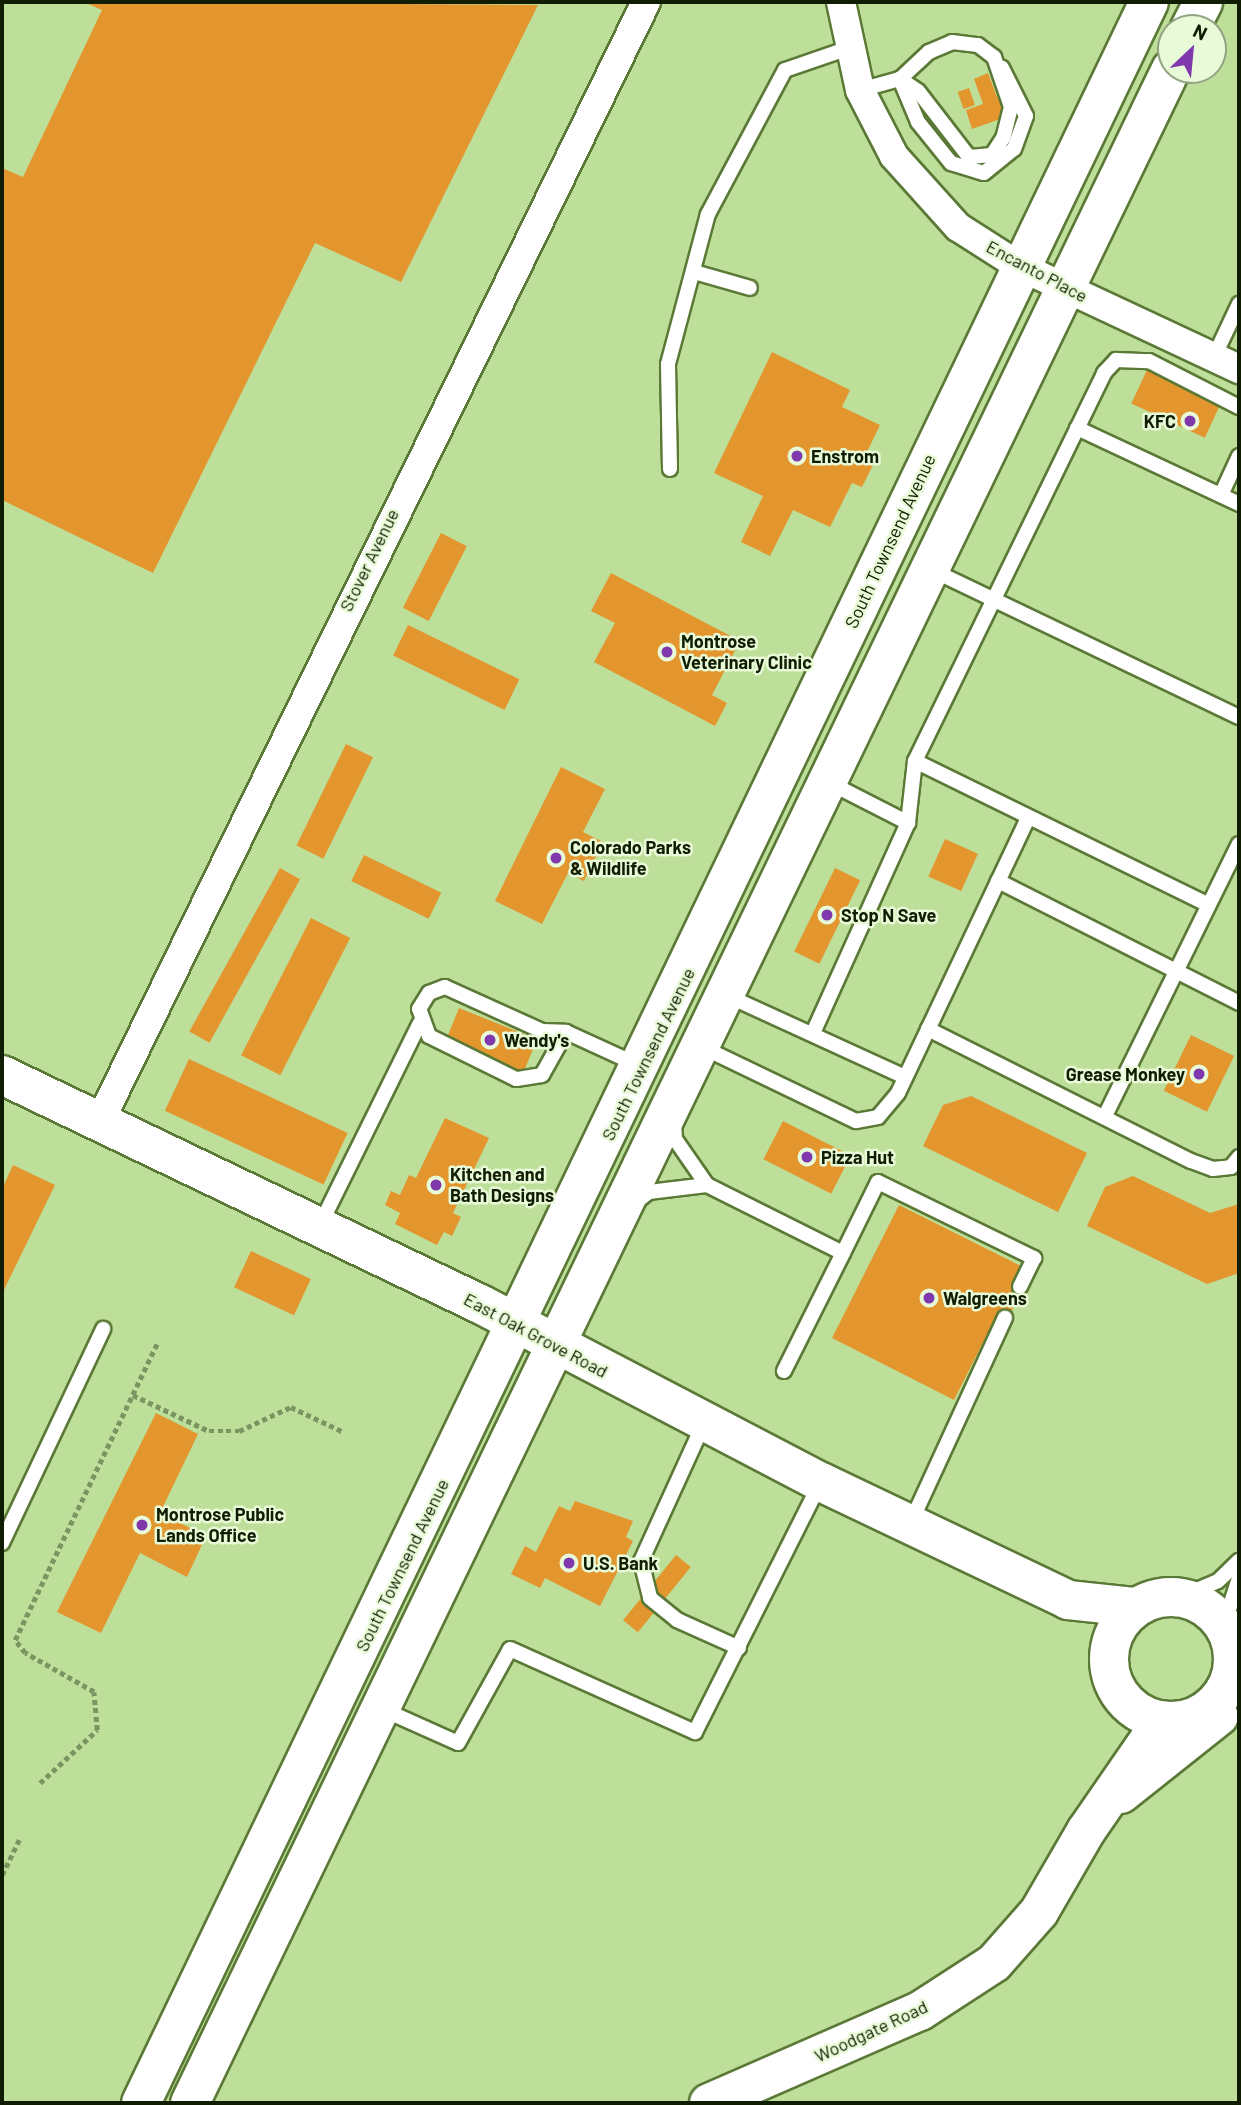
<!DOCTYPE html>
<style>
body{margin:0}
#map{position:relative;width:1241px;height:2105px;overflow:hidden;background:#bddf99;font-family:Barlow,sans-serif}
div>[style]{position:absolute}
.building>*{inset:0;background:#e3962e;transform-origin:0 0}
.path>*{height:4.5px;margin-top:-2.25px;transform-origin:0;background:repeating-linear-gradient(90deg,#7b9560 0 5px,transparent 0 8.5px)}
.roads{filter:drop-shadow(2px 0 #5b7936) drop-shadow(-2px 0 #5b7936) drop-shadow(0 2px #5b7936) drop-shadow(0 -2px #5b7936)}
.lane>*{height:14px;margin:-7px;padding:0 7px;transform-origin:7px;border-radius:7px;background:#fff}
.street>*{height:28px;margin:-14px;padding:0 14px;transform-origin:14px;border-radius:14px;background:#fff}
.secondary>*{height:38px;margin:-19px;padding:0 19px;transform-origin:19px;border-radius:19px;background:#fff}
.secondary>.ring{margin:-19px;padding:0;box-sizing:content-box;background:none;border:38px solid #fff;border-radius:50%}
.highway>*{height:38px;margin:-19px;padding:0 19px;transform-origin:19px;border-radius:19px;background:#fff}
.dots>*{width:19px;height:19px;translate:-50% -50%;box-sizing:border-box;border:4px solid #e8fad7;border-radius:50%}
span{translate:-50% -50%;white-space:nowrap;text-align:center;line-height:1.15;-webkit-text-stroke:5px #e8fad7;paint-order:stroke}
.street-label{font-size:18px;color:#111d03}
.poi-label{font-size:18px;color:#111d03;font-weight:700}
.right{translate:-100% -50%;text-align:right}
.left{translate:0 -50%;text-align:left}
.frame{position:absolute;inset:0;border:4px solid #111d03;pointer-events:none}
.north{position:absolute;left:1157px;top:14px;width:70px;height:70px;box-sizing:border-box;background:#e8fad7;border:2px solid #92a282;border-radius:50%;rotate:26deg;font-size:19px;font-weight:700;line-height:28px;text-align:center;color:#111d03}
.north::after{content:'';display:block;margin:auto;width:24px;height:32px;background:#7f39ac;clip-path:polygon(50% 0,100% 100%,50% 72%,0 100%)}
</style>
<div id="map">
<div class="building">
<i style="clip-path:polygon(84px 2px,538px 5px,401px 282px,315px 243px,153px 573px,2px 500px,2px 168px,23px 177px,102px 10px)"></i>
<i style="clip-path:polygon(988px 73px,997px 97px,1016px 90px,1023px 111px,972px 129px,966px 110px,983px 104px,974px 79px)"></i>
<i style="left:969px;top:88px;width:18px;height:12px;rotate:71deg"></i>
<i style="clip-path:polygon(772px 352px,850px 390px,842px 407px,880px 425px,866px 454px,876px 459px,862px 487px,852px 483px,830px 527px,793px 510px,770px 556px,741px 542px,763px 496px,714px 473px)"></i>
<i style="left:1147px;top:370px;width:81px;height:37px;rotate:25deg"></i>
<i style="left:441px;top:533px;width:29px;height:84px;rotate:27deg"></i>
<i style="clip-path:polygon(611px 573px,740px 641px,712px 695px,727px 703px,715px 726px,594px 662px,615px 623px,591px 611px)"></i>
<i style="left:408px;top:625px;width:124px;height:34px;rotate:26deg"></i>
<i style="left:346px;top:744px;width:30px;height:113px;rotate:26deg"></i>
<i style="clip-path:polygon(561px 767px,605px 789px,583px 832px,603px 842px,584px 881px,568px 873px,542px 924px,495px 901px)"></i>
<i style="left:945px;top:839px;width:36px;height:41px;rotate:24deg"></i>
<i style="left:364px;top:855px;width:86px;height:29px;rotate:26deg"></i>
<i style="left:280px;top:868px;width:23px;height:187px;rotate:29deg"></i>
<i style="left:835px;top:868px;width:28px;height:93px;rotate:26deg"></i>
<i style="left:311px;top:918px;width:44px;height:154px;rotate:27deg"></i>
<i style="left:459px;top:1008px;width:84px;height:37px;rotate:22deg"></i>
<i style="left:1191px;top:1035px;width:48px;height:62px;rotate:26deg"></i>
<i style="left:189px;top:1059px;width:175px;height:57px;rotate:25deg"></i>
<i style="clip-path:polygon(971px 1096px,1087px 1153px,1058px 1212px,923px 1146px,943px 1105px)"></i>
<i style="clip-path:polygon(445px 1118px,489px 1138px,453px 1213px,461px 1217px,452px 1236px,444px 1232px,437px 1245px,395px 1224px,400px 1213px,385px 1205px,391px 1191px,400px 1195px,409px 1175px,416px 1178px)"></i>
<i style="left:783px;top:1121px;width:76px;height:43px;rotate:27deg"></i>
<i style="clip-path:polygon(13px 1165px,55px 1185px,2px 1294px,2px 1189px)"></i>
<i style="clip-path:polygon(1133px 1176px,1210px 1213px,1239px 1204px,1239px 1273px,1207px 1284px,1087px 1226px,1105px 1187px)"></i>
<i style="clip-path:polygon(899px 1205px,1021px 1266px,1013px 1283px,1023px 1288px,1008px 1318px,998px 1313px,954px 1400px,832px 1338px)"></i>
<i style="left:251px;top:1251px;width:66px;height:40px;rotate:25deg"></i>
<i style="clip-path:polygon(156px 1413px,198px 1434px,160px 1513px,206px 1536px,187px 1577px,140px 1553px,101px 1633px,57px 1612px)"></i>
<i style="clip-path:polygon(575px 1501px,633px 1521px,626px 1537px,633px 1541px,600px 1606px,545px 1578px,540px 1588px,511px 1574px,525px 1546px,536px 1552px,559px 1506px,570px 1511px)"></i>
<i style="left:676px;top:1555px;width:19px;height:84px;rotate:39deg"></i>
</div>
<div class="path">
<i style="left:133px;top:1395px;width:84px;rotate:25.3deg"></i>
<i style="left:209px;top:1431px;width:30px"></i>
<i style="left:239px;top:1431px;width:57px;rotate:-24.8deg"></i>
<i style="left:291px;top:1407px;width:59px;rotate:25.3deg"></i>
<i style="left:40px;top:1783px;width:78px;rotate:-42.9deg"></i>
<i style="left:97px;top:1730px;width:38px;rotate:-95deg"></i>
<i style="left:94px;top:1692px;width:79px;rotate:-150.5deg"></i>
<i style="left:25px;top:1653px;width:16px;rotate:-128deg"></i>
<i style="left:15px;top:1640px;width:331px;rotate:-64.4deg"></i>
<i style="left:2px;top:1875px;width:41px;rotate:-64.1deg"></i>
</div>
<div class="roads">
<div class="lane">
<i style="left:900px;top:79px;width:47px;rotate:67.3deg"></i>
<i style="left:918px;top:122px;width:53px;rotate:51.2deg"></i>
<i style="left:951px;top:163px;width:34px;rotate:17deg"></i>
<i style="left:984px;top:173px;width:38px;rotate:-39deg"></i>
<i style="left:1014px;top:149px;width:35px;rotate:-70deg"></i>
<i style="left:1026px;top:116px;width:54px;rotate:-116.6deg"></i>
<i style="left:860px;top:90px;width:41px;rotate:-15.4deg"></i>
<i style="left:900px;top:79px;width:40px;rotate:-43deg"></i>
<i style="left:929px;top:52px;width:25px;rotate:-23deg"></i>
<i style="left:952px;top:42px;width:26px;rotate:7deg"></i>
<i style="left:978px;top:45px;width:20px;rotate:37deg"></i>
<i style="left:994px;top:57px;width:53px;rotate:71.2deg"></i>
<i style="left:1011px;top:107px;width:32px;rotate:104deg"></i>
<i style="left:1003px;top:138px;width:20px;rotate:123deg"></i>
<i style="left:992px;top:155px;width:23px;rotate:175deg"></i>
<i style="left:969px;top:157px;width:83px;rotate:-127.7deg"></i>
<i style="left:918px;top:91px;width:22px;rotate:-146deg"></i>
<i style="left:694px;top:272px;width:58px;rotate:15.9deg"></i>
<i style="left:1214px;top:357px;width:59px;rotate:-64.7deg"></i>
<i style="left:1077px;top:428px;width:179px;rotate:25.1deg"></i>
<i style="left:670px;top:469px;width:105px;rotate:-91.1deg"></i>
<i style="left:668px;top:364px;width:155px;rotate:-75.1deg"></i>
<i style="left:708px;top:214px;width:163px;rotate:-61.9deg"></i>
<i style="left:785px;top:70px;width:68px;rotate:-19deg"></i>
<i style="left:1221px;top:495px;width:43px;rotate:-65.2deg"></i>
<i style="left:932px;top:570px;width:340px;rotate:25.6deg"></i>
<i style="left:915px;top:761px;width:327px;rotate:26.1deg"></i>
<i style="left:830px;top:783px;width:88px;rotate:27.1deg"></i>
<i style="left:998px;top:881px;width:270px;rotate:26.8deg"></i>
<i style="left:445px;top:987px;width:107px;rotate:24.4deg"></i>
<i style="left:542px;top:1031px;width:24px;rotate:2deg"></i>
<i style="left:566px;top:1032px;width:49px;rotate:119.2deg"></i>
<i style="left:542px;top:1075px;width:26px;rotate:171deg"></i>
<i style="left:516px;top:1079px;width:97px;rotate:-153.7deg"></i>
<i style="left:429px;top:1036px;width:29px;rotate:-110deg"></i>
<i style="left:419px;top:1009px;width:19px;rotate:-58deg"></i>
<i style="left:429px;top:993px;width:17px;rotate:-21deg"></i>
<i style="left:728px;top:996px;width:195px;rotate:24.6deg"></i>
<i style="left:928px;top:1029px;width:294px;rotate:26.7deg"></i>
<i style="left:1191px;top:1161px;width:23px;rotate:20deg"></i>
<i style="left:1213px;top:1169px;width:18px;rotate:-6deg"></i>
<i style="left:1231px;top:1167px;width:13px;rotate:-51deg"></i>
<i style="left:566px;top:1032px;width:79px;rotate:24.6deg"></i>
<i style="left:813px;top:1033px;width:230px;rotate:-65.7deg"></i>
<i style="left:908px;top:823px;width:62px;rotate:-83.6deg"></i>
<i style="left:915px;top:761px;width:432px;rotate:-64deg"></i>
<i style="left:1104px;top:373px;width:18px;rotate:-47deg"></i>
<i style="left:1116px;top:360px;width:33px;rotate:2deg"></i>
<i style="left:1149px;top:361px;width:101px;rotate:27.1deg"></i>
<i style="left:702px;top:1047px;width:171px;rotate:25.7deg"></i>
<i style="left:856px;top:1121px;width:22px;rotate:-10deg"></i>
<i style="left:878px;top:1117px;width:31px;rotate:-50deg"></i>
<i style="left:898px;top:1093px;width:302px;rotate:-64.7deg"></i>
<i style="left:1105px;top:1116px;width:303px;rotate:-63.8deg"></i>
<i style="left:674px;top:1124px;width:15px;rotate:86deg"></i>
<i style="left:675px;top:1139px;width:56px;rotate:55.2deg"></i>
<i style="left:707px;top:1185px;width:152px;rotate:26.6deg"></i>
<i style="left:843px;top:1253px;width:132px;rotate:116.6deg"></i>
<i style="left:636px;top:1202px;width:16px;rotate:-38deg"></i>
<i style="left:649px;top:1192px;width:58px;rotate:-6.9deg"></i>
<i style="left:320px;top:1225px;width:225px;rotate:-63.7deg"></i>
<i style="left:843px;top:1253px;width:79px;rotate:-63.8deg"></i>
<i style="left:878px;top:1182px;width:174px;rotate:26deg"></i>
<i style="left:1034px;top:1258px;width:32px;rotate:116deg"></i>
<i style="left:704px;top:1423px;width:152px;rotate:114.5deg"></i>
<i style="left:641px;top:1561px;width:38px;rotate:76deg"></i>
<i style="left:650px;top:1598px;width:35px;rotate:39deg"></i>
<i style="left:677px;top:1620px;width:68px;rotate:24.3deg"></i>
<i style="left:911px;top:1522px;width:225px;rotate:-65.3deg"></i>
<i style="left:2px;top:1543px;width:237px;rotate:-64.7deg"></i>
<i style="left:1178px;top:1598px;width:43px;rotate:-23deg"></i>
<i style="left:1218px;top:1581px;width:29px;rotate:-44deg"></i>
<i style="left:1224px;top:1625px;width:49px;rotate:-72.3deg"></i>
<i style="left:382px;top:1709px;width:83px;rotate:24.1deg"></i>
<i style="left:458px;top:1743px;width:107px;rotate:-61deg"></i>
<i style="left:510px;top:1649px;width:203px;rotate:24.2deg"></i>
<i style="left:695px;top:1732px;width:280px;rotate:-63.3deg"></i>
</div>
<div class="street">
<i style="left:841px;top:2px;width:90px;rotate:77.8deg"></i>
<i style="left:860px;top:90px;width:74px;rotate:62.7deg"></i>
<i style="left:894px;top:156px;width:96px;rotate:48deg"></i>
<i style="left:958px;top:227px;width:72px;rotate:32.6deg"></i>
<i style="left:1019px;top:266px;width:243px;rotate:25.1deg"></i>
<i style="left:100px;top:1121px;width:1245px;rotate:-63.99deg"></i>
</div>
<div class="secondary">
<i style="left:2px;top:1075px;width:530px;rotate:25.6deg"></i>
<i style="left:480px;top:1304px;width:385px;rotate:27.6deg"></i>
<i style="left:821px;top:1482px;width:274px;rotate:25.5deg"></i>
<i style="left:1068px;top:1600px;width:66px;rotate:6.1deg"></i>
<i class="ring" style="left:1109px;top:1597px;width:86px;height:86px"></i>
<i style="left:1121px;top:1794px;width:125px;rotate:-38.5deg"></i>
<i style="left:709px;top:2103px;width:230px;rotate:-23.6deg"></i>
<i style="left:920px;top:2011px;width:88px;rotate:-33deg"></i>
<i style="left:994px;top:1963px;width:68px;rotate:-48.6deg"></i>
<i style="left:1039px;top:1912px;width:94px;rotate:-59.9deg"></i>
<i style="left:1086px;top:1831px;width:134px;rotate:-55.4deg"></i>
</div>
<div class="highway">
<i style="left:1190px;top:28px;width:29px;rotate:-63deg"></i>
<i style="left:141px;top:2103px;width:2330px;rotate:-64.37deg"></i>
<i style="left:190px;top:2103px;width:2258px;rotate:-64.25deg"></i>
</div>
</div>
<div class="dots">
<i style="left:1190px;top:421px;background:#7f39ac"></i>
<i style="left:797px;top:456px;background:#7f39ac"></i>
<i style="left:667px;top:652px;background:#7f39ac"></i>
<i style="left:556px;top:858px;background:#7f39ac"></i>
<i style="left:827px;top:915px;background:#7f39ac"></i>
<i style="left:490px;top:1040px;background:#7f39ac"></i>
<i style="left:1199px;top:1074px;background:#7f39ac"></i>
<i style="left:807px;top:1157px;background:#7f39ac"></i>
<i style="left:436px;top:1185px;background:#7f39ac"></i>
<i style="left:929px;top:1298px;background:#7f39ac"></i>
<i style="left:142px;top:1525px;background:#7f39ac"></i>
<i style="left:569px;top:1563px;background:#7f39ac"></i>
</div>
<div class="street-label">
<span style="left:1037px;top:271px;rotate:28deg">Encanto Place</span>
<span style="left:890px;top:541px;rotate:-65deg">South Townsend Avenue</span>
<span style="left:369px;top:560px;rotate:-64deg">Stover Avenue</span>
<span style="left:648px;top:1054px;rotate:-64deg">South Townsend Avenue</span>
<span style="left:536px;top:1335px;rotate:28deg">East Oak Grove Road</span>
<span style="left:402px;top:1565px;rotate:-64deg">South Townsend Avenue</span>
<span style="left:871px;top:2031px;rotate:-25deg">Woodgate Road</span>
</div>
<div class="poi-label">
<span class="right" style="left:1176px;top:421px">KFC</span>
<span class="left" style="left:811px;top:456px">Enstrom</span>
<span class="left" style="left:681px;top:652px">Montrose<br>Veterinary Clinic</span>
<span class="left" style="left:570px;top:858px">Colorado Parks<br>&amp; Wildlife</span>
<span class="left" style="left:841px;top:915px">Stop N Save</span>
<span class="left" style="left:504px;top:1040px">Wendy's</span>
<span class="right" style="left:1185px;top:1074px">Grease Monkey</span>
<span class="left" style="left:821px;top:1157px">Pizza Hut</span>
<span class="left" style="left:450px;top:1185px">Kitchen and<br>Bath Designs</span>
<span class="left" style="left:943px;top:1298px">Walgreens</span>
<span class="left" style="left:156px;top:1525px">Montrose Public<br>Lands Office</span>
<span class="left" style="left:583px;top:1563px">U.S. Bank</span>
</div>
<div class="frame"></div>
<div class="north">N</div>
</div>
